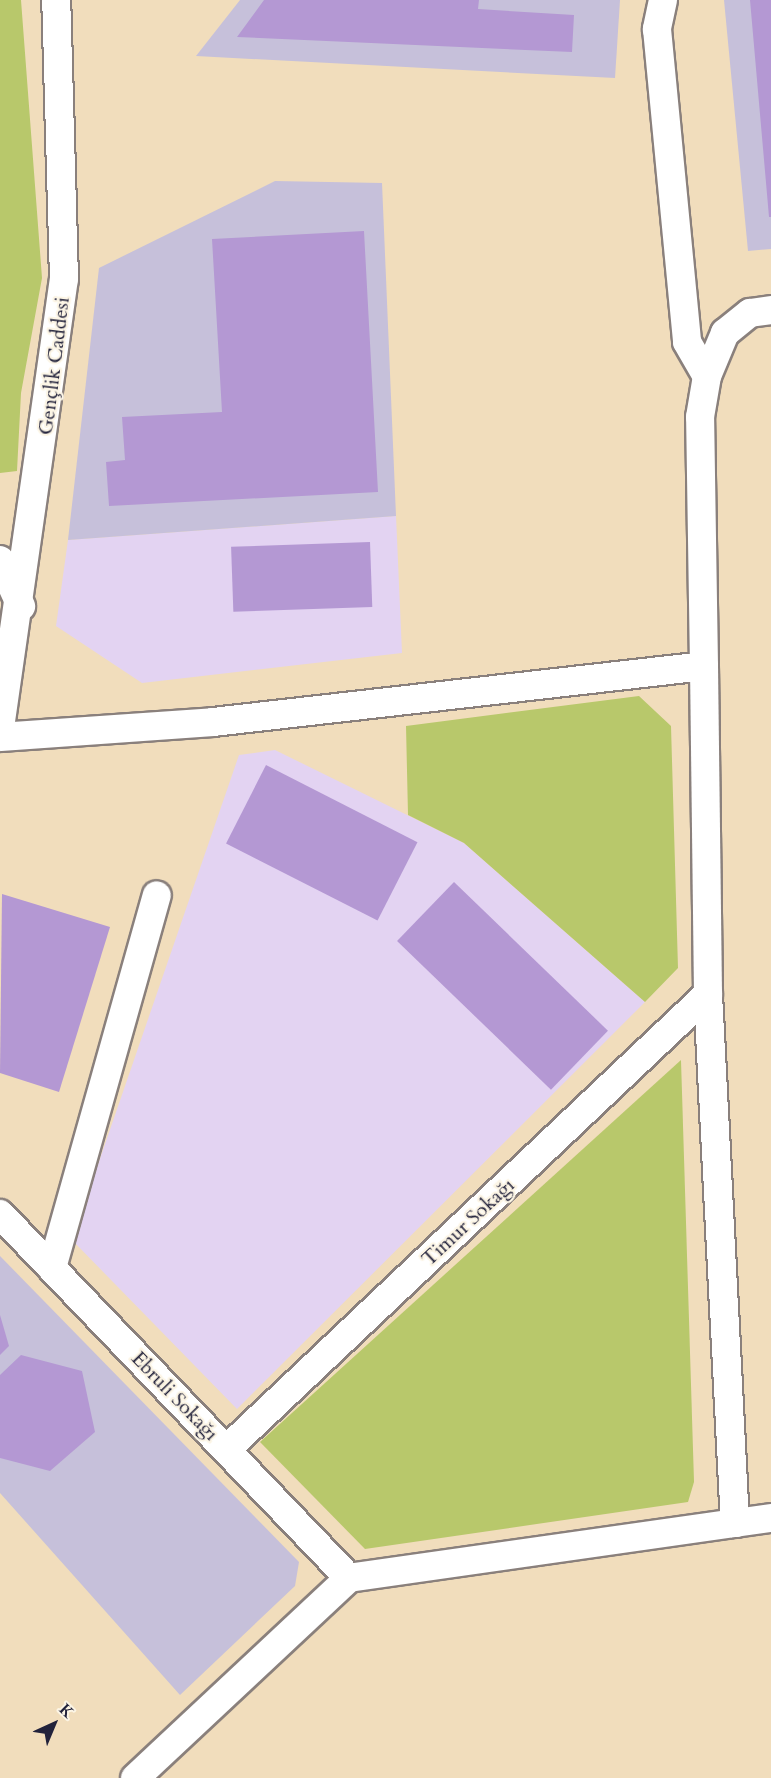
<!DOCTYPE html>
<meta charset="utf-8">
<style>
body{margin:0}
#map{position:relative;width:771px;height:1778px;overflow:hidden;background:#f1ddbc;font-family:Cardo,serif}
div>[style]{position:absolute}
.built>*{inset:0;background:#e3d3f2}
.industrial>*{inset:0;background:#c6c0da}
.green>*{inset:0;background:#b8c86b}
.building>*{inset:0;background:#b498d3;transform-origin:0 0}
.roads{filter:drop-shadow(2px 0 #8a807c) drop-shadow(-2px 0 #8a807c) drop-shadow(0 2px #8a807c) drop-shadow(0 -2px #8a807c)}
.minor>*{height:28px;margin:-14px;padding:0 14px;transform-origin:14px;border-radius:14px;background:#fff}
span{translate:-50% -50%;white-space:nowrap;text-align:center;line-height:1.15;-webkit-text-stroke:4.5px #fcf5e5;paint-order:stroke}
.street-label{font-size:20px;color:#22223b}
.north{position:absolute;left:24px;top:1694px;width:60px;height:60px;-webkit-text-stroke:4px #fcf5e5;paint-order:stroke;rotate:44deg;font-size:16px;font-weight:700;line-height:24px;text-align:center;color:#22223b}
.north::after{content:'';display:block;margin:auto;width:21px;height:27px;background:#22223b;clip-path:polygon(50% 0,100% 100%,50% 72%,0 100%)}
</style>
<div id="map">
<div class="built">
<i style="clip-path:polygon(396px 516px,402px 653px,142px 683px,56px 626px,68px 540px)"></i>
<i style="clip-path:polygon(275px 750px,464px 843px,645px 1002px,237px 1409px,72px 1240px,239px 755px)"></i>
</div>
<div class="industrial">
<i style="clip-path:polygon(240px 0,620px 0,615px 78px,196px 56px)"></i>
<i style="clip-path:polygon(724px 0,771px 0,771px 249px,748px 251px)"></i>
<i style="clip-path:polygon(275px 181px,382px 183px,396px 516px,68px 540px,99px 268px)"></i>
<i style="clip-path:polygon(0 1256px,299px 1562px,295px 1586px,180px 1695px,0 1493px)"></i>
</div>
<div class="green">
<i style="clip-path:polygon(0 0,21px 0,42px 278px,21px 393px,17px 471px,0 473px)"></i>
<i style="clip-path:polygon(639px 696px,671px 726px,678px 968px,645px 1002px,464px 843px,408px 815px,406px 726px)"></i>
<i style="clip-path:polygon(681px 1060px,694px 1482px,688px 1502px,365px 1549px,260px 1442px)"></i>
</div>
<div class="building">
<i style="clip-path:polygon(264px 0,479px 0,478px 9px,574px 15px,572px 52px,237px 37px)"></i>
<i style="clip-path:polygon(750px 0,771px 0,771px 217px,769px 217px)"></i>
<i style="clip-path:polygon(364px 231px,378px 492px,109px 506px,106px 462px,125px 460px,122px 417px,222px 412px,212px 239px)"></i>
<i style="left:370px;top:542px;width:65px;height:139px;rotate:88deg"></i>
<i style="left:266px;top:765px;width:170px;height:88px;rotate:27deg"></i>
<i style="left:454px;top:882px;width:214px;height:82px;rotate:44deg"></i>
<i style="clip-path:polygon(2px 894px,110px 927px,59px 1092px,0 1073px)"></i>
<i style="clip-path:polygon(0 1315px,9px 1346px,0 1355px)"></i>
<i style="clip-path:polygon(21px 1355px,82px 1371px,95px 1432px,50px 1471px,0 1458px,0 1375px)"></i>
</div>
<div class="roads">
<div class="minor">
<i style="left:663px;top:0;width:30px;rotate:102deg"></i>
<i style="left:657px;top:29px;width:314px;rotate:84.5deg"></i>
<i style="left:687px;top:342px;width:39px;rotate:60deg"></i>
<i style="left:0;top:560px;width:51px;rotate:65.5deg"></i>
<i style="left:704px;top:666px;width:249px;rotate:-90.9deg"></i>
<i style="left:700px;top:417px;width:42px;rotate:-80.3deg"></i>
<i style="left:707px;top:376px;width:47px;rotate:-67.3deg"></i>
<i style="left:725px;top:333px;width:32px;rotate:-39deg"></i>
<i style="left:750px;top:313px;width:21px;rotate:-8deg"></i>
<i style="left:0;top:728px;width:454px;rotate:-81.9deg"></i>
<i style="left:64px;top:279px;width:279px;rotate:-91.6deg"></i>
<i style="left:0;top:737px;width:214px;rotate:-4deg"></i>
<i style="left:213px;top:722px;width:494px;rotate:-6.5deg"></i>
<i style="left:704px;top:666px;width:328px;rotate:89.3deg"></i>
<i style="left:708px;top:994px;width:530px;rotate:87.08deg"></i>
<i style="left:735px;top:1523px;width:390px;rotate:171.9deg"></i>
<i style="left:349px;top:1578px;width:293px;rotate:136.9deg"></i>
<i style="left:0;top:1214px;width:504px;rotate:46.21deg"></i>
<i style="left:52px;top:1268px;width:387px;rotate:-74.3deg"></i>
<i style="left:227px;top:1449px;width:662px;rotate:-43.41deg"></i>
<i style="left:735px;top:1523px;width:36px;rotate:-8deg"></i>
</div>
</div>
<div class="street-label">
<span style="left:54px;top:366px;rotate:-83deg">Gençlik Caddesi</span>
<span style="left:468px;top:1222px;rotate:-43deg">Timur Sokağı</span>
<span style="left:175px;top:1396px;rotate:46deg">Ebruli Sokağı</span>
</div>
<div class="north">K</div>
</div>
